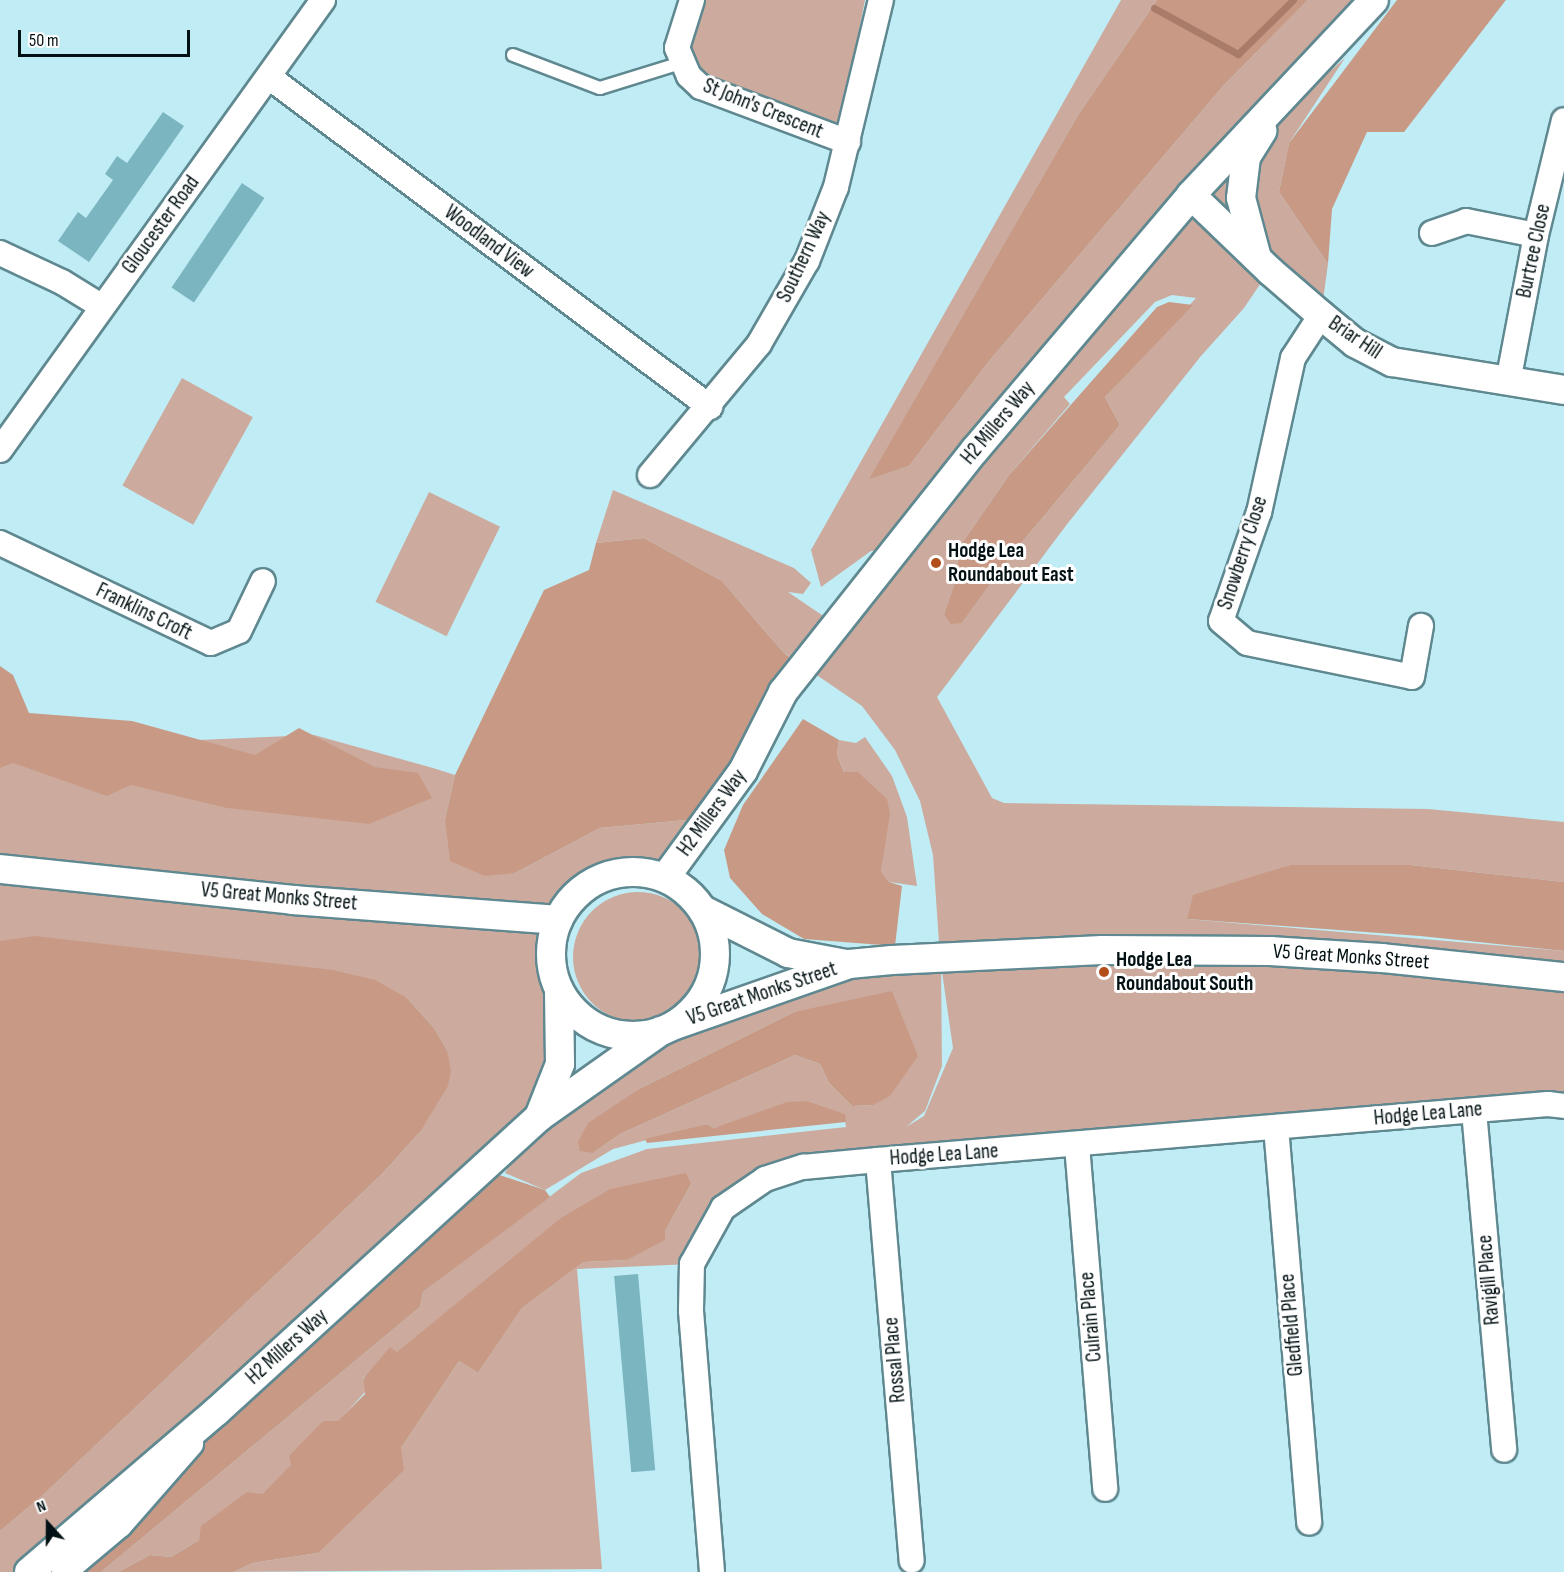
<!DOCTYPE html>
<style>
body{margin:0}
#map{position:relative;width:1564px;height:1572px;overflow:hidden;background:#c0ecf5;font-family:"Sofia Sans Condensed",sans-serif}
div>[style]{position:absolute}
.green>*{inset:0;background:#ccab9e;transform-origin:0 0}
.round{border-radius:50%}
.forest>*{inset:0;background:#c89a86}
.stream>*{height:7px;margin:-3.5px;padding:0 3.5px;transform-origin:3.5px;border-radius:3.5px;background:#a87c69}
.building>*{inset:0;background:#7ab5c0;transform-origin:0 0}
.roads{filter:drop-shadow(2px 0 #5f8890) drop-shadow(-2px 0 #5f8890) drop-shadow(0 2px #5f8890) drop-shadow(0 -2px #5f8890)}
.service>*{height:12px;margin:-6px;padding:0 6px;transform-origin:6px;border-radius:6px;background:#fff}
.minor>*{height:24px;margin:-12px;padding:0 12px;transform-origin:12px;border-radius:12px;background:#fff}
.tertiary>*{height:28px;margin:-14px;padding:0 14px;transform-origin:14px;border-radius:14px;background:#fff}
.tertiary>.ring{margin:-14px;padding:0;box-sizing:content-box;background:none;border:28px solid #fff;border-radius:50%}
.dots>*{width:16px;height:16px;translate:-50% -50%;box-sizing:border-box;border:3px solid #fff;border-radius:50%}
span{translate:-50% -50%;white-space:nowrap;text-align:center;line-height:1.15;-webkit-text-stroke:6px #fff;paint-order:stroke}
.street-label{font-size:21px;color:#031114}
.poi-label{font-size:21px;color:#031114;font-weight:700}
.left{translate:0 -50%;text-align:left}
.north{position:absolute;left:18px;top:1494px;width:60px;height:60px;-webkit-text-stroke:4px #fff;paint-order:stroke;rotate:339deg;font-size:16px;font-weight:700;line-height:24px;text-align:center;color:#031114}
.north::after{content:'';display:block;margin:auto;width:21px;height:27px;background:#031114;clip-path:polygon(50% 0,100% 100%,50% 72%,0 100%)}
.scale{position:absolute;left:18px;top:30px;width:172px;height:27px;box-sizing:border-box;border:3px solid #031114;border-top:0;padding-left:8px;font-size:18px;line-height:21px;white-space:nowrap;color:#031114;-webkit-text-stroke:4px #fff;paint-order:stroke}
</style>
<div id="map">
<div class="green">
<i style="clip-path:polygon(704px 0,865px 0,840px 127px,698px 75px,690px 49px)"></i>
<i style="clip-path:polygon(evenodd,1121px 0,1157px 0,1078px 115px,870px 478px,909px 466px,990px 360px,1224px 85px,1308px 0,1374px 0,1198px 189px,1345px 58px,1289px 143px,1279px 192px,1328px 264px,1321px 315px,1269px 271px,1244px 308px,1201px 356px,1068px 523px,937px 697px,992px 798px,1004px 803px,1428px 809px,1564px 822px,1564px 882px,1411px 865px,1290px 865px,1244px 881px,1187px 919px,1564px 951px,1564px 1106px,878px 1160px,738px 1195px,692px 1264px,577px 1269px,602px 1569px,233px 1572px,253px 1563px,318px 1553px,401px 1448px,459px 1361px,478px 1373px,522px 1308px,584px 1262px,627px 1260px,665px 1231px,691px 1184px,397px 1352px,363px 1378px,365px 1392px,338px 1422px,323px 1421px,292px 1465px,262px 1494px,199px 1540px,171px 1557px,150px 1555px,118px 1572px,101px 1572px,420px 1307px,423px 1292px,581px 1173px,647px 1149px,846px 1127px,844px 1114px,808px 1101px,714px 1128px,707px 1124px,613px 1149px,545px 1190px,505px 1173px,534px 1123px,29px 1572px,0 1572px,0 1531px,42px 1496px,381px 1175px,420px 1132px,447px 1050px,434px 1028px,407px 998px,0 941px,0 725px,198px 740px,314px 735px,433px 768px,455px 775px,445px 819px,515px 873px,600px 828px,708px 818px,665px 878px,630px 872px,600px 879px,582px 889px,558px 920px,551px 951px,559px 990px,545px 1101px,849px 964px,940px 957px,933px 855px,920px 801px,895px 750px,862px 706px,783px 652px,722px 581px,644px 538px,596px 543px,613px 490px,794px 568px,811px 583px,803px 594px,788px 592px,838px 626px,898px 548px,871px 551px,821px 587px,811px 550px,1121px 0,1172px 295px,1196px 298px,1105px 397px,1120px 425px,1013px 553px,962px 623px,944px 614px,954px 585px,960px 546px,1009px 475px,1070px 404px,1064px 397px,1155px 302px,1172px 295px,1121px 0,941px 965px,953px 1048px,924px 1116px,906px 1127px,925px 1111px,942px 1066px,941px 965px,1121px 0,864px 1000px,873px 1105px,852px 1106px,829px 1083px,820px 1064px,795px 1055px,620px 1134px,593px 1153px,639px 1089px,794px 1012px,864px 1000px)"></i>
<i style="left:182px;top:378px;width:81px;height:123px;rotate:29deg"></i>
<i style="left:429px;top:492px;width:79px;height:122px;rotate:26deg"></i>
<i style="clip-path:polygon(865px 737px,892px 776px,907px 817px,917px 886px,889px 882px,881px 871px,882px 861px,837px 755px,839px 740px,856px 743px)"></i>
<i class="round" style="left:573px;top:892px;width:130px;height:130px"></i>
</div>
<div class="forest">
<i style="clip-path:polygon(1157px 0,1308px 0,1224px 85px,990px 360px,909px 466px,869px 479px,1078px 115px)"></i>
<i style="clip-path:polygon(1397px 0,1506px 0,1404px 132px,1367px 132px,1332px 209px,1328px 264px,1279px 192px,1289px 143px)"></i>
<i style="clip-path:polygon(1169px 302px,1193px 305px,1105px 397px,1120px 425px,1013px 553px,962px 623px,951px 624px,944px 614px,954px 585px,960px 546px,1009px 475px,1157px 307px)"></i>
<i style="clip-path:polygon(644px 538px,722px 581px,783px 652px,806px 670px,708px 818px,600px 828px,515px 873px,485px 876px,450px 861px,445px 819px,455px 775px,544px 590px,589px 570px,596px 543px)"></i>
<i style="clip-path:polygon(0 666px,13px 675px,29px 713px,132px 721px,255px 755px,299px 728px,375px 767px,418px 773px,432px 798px,369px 824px,227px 808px,131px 785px,107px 796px,13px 763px,0 768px)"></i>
<i style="clip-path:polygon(803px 719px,839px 740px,837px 755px,844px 772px,858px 772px,887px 799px,890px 814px,881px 871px,889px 882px,902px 886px,895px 946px,804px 939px,762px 914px,730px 878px,724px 850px,743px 805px)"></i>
<i style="clip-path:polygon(1290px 865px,1411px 865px,1564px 882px,1564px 951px,1420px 936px,1187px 919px,1193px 895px)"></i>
<i style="clip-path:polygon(35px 936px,333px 970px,375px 980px,407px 998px,434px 1028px,447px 1050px,451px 1071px,448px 1086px,420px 1132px,381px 1175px,42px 1496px,0 1531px,0 941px)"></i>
<i style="clip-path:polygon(892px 991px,918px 1056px,890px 1096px,873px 1105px,852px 1106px,829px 1083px,820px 1064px,795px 1055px,620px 1134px,593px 1153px,580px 1151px,578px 1142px,588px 1123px,639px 1089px,794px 1012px)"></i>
<i style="clip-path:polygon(808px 1101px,845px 1114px,846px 1122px,647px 1143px,645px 1139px,707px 1124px,714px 1128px,787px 1102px)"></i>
<i style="clip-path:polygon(484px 1170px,545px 1190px,550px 1197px,423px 1292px,420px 1307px,101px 1572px,64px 1572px)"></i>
<i style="clip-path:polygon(686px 1173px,691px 1184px,665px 1231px,665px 1240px,627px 1260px,584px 1262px,522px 1308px,478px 1373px,459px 1361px,401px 1448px,404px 1470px,318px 1553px,253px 1563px,233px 1572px,118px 1572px,150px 1555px,171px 1557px,199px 1540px,201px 1526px,247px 1492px,262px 1494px,291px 1465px,289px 1456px,323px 1421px,338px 1421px,365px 1394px,363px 1379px,390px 1347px,397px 1352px,561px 1218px,610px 1189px)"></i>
</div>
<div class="stream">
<i style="left:1154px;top:8px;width:96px;rotate:28.7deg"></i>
<i style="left:1238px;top:54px;width:77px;rotate:-44.5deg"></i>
</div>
<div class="building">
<i style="clip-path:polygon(163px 112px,184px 126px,89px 262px,58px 241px,78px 212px,86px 218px,113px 180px,105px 174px,117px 156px,127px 163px)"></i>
<i style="left:242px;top:183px;width:27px;height:126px;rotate:34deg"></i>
<i style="left:638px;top:1274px;width:197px;height:24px;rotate:85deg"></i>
</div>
<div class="roads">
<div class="service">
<i style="left:513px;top:55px;width:93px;rotate:20.8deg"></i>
<i style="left:600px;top:88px;width:85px;rotate:-17.2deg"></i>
</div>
<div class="minor">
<i style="left:692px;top:0;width:50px;rotate:107.4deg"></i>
<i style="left:677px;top:48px;width:30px;rotate:67deg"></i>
<i style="left:689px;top:76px;width:16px;rotate:43deg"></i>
<i style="left:701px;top:87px;width:157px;rotate:20.5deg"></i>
<i style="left:269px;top:77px;width:551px;rotate:36.81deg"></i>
<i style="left:1432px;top:233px;width:36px;rotate:-19deg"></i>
<i style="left:1466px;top:221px;width:71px;rotate:11.3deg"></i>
<i style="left:0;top:253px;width:68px;rotate:25.1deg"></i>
<i style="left:62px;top:282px;width:46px;rotate:31.6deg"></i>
<i style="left:1321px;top:315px;width:51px;rotate:123.1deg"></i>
<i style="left:1293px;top:358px;width:158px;rotate:102.4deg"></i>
<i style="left:1259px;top:512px;width:115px;rotate:109.2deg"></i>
<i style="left:1221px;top:621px;width:34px;rotate:40deg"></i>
<i style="left:1247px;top:643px;width:168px;rotate:11.6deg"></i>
<i style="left:1412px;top:677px;width:52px;rotate:-80deg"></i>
<i style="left:1508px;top:382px;width:150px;rotate:-79.2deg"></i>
<i style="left:1536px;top:235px;width:118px;rotate:-76.3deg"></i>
<i style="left:0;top:450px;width:554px;rotate:-54.33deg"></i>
<i style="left:650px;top:475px;width:170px;rotate:-50.2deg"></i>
<i style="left:759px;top:344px;width:96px;rotate:-60deg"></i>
<i style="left:807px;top:261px;width:79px;rotate:-68.6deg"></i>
<i style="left:836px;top:187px;width:192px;rotate:-76.5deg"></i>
<i style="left:0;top:543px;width:233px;rotate:25.4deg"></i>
<i style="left:211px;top:643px;width:30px;rotate:-23deg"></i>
<i style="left:239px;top:631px;width:55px;rotate:-64.4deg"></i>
<i style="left:1474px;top:1111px;width:340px;rotate:84.9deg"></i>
<i style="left:1276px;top:1127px;width:397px;rotate:85.2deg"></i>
<i style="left:1077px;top:1145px;width:345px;rotate:85.3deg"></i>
<i style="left:878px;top:1160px;width:402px;rotate:85.2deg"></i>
<i style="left:64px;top:1572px;width:73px;rotate:-40deg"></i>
<i style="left:120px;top:1525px;width:108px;rotate:-48.8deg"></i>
<i style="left:712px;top:1572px;width:263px;rotate:-94.6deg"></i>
<i style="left:691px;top:1310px;width:46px;rotate:-88.8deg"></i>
<i style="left:692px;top:1264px;width:64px;rotate:-61deg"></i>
<i style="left:723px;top:1208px;width:51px;rotate:-34.6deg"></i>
<i style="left:765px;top:1179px;width:40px;rotate:-18deg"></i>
<i style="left:803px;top:1167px;width:75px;rotate:-5.3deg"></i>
<i style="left:878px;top:1160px;width:672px;rotate:-4.78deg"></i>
<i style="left:1548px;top:1104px;width:16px;rotate:7deg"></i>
</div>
<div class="tertiary">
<i style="left:1191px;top:195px;width:110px;rotate:43.9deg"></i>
<i style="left:1270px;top:271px;width:67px;rotate:40.8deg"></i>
<i style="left:1321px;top:315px;width:44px;rotate:39.5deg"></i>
<i style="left:1355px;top:343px;width:42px;rotate:27.2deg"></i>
<i style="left:1392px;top:362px;width:174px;rotate:9.2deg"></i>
<i style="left:1257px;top:258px;width:62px;rotate:-104.9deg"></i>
<i style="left:1241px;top:198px;width:41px;rotate:-83deg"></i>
<i style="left:1246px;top:157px;width:31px;rotate:-58deg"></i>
<i style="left:0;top:869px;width:295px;rotate:6deg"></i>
<i style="left:293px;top:900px;width:266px;rotate:4.3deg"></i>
<i class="ring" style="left:551px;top:872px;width:136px;height:136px"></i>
<i style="left:665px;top:878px;width:132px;rotate:-53.9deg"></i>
<i style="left:743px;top:771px;width:89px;rotate:-63.1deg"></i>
<i style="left:783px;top:692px;width:309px;rotate:-51.6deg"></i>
<i style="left:975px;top:450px;width:334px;rotate:-49.7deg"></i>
<i style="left:1191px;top:195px;width:267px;rotate:-46.8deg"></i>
<i style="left:703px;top:910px;width:95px;rotate:26.8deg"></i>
<i style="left:788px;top:953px;width:59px;rotate:10.7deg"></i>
<i style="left:675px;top:1025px;width:184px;rotate:-19.3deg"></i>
<i style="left:849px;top:964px;width:43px;rotate:-5.3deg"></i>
<i style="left:892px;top:960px;width:210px;rotate:-2.7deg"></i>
<i style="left:1102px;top:950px;width:168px;rotate:0.3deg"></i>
<i style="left:1270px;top:951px;width:112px;rotate:3.6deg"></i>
<i style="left:1382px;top:958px;width:183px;rotate:6deg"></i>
<i style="left:539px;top:1117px;width:57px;rotate:-68.4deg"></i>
<i style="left:560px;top:1064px;width:74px;rotate:-90.8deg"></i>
<i style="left:29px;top:1572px;width:248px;rotate:-40.6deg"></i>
<i style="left:217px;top:1411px;width:436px;rotate:-42.4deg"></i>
<i style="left:539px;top:1117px;width:149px;rotate:-35.2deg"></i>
</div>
</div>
<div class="dots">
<i style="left:936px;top:563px;background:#b24e1a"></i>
<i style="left:1104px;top:972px;background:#b24e1a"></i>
</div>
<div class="street-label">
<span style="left:763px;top:109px;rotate:22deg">St John's Crescent</span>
<span style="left:161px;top:225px;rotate:-54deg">Gloucester Road</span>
<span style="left:489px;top:242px;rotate:37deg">Woodland View</span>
<span style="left:1534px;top:251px;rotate:-78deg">Burtree Close</span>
<span style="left:804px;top:257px;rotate:-65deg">Southern Way</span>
<span style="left:1355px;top:338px;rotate:34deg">Briar Hill</span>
<span style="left:998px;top:423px;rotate:-50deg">H2 Millers Way</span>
<span style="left:1243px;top:553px;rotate:-72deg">Snowberry Close</span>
<span style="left:144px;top:612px;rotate:26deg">Franklins Croft</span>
<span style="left:712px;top:813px;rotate:-54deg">H2 Millers Way</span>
<span style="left:279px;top:897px;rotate:5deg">V5 Great Monks Street</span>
<span style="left:1351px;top:957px;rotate:4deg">V5 Great Monks Street</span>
<span style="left:762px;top:994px;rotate:-19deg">V5 Great Monks Street</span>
<span style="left:1428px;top:1114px;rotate:-5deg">Hodge Lea Lane</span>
<span style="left:944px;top:1155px;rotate:-4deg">Hodge Lea Lane</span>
<span style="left:1489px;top:1280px;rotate:-95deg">Ravigill Place</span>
<span style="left:1091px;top:1317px;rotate:-95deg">Culrain Place</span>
<span style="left:1292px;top:1325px;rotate:-95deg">Gledfield Place</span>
<span style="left:287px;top:1347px;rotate:-42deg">H2 Millers Way</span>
<span style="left:895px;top:1360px;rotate:-95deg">Rossal Place</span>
</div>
<div class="poi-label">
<span class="left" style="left:948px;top:563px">Hodge Lea<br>Roundabout East</span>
<span class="left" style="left:1116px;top:972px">Hodge Lea<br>Roundabout South</span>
</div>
<div class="north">N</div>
<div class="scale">50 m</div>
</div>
